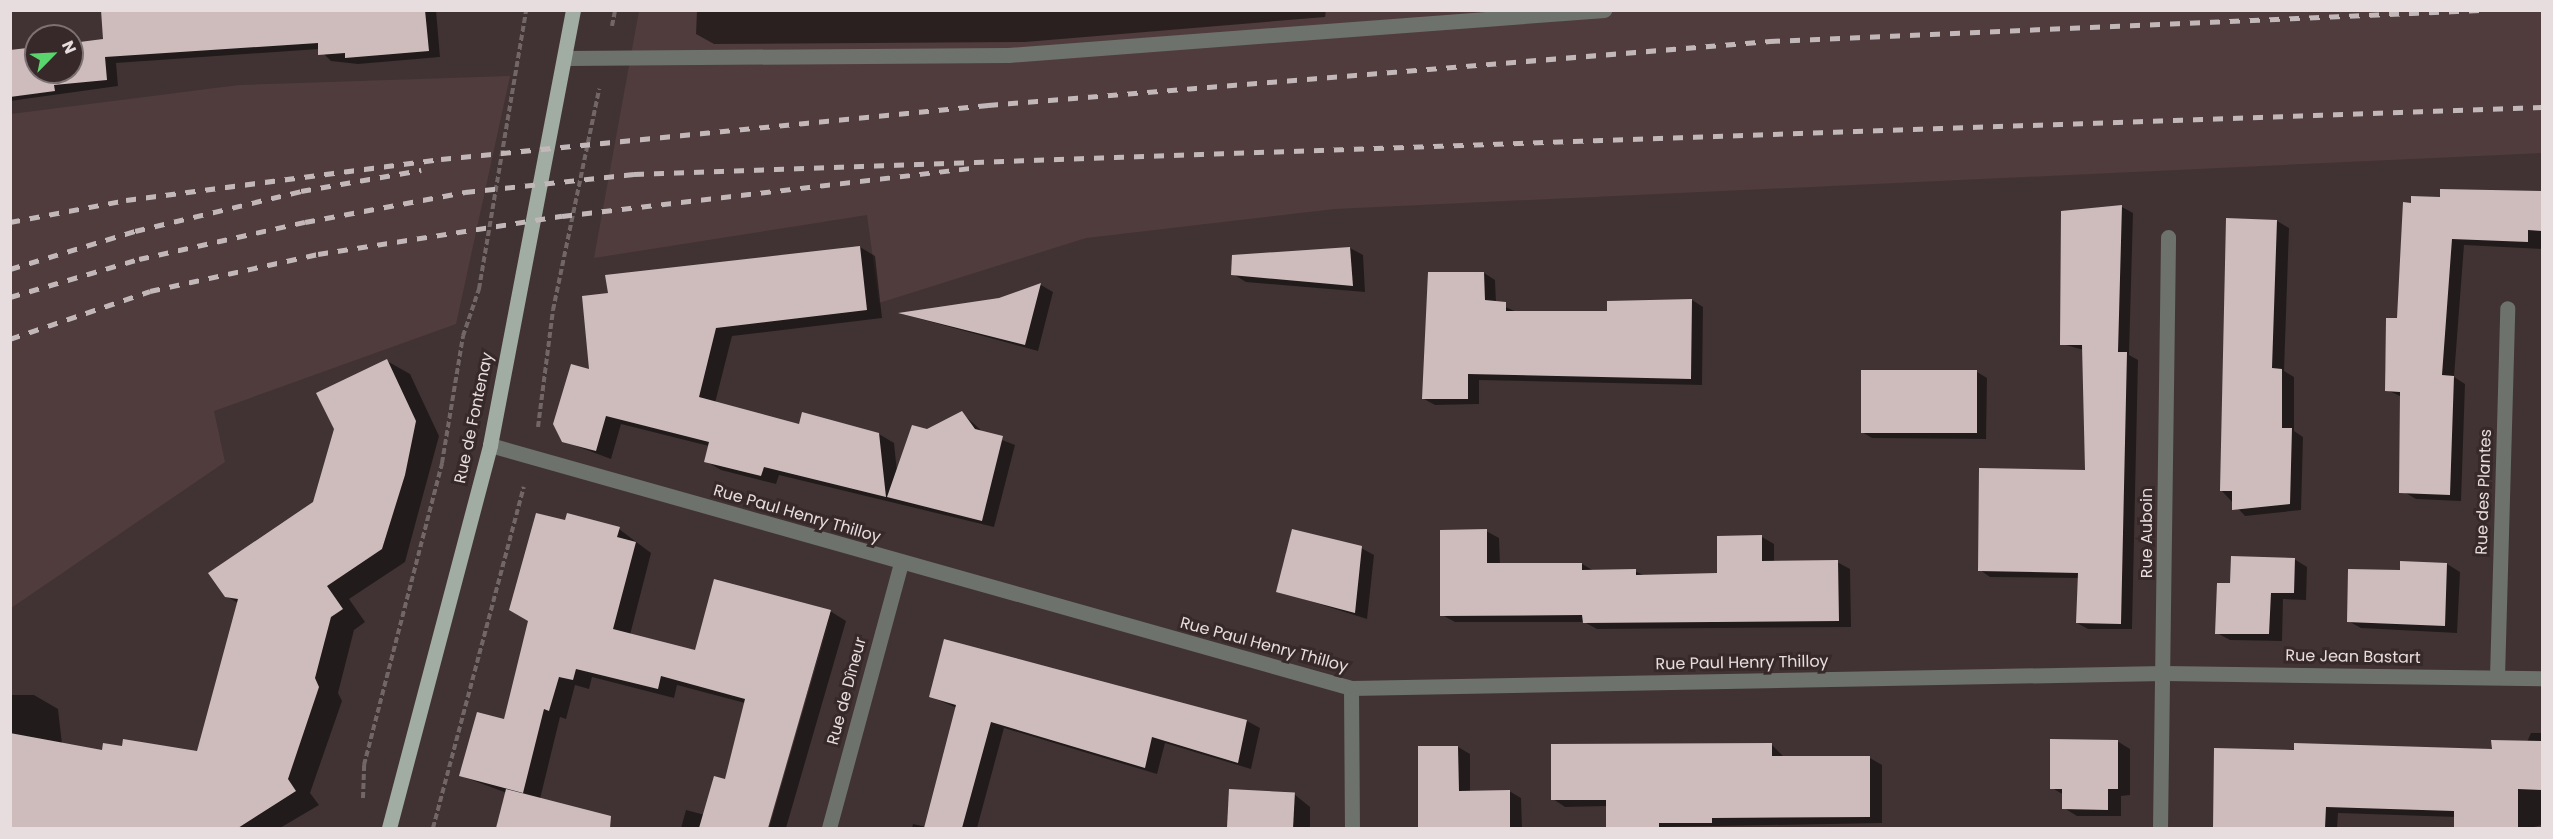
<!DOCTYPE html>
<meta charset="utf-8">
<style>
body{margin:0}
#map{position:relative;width:2553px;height:839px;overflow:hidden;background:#413333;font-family:Poppins,sans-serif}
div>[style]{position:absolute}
.built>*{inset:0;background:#513c3d}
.shadow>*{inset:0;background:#0007}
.building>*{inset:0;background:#cebcbd;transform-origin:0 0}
.path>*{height:4px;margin-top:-2px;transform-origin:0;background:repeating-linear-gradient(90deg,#736667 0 6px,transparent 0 9px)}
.minor>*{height:15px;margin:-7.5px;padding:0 7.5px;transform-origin:7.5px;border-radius:7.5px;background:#6d726d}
.major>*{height:15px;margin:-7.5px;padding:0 7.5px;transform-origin:7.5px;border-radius:7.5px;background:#a1aca2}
.rail>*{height:4.5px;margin-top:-2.25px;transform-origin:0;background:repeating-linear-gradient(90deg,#c3b8b9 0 10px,transparent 0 20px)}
span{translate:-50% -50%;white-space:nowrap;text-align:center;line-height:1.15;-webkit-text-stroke:6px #372929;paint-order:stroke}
.street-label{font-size:16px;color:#e7ddde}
.frame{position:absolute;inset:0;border:12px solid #e7ddde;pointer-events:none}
.north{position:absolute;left:24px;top:24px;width:60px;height:60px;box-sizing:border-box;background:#372929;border:2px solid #7d7171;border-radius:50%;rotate:66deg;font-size:16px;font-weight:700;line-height:24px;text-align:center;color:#e7ddde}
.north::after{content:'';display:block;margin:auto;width:21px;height:27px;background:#5ad56e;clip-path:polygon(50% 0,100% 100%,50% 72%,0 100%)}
</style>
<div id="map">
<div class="built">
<i style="clip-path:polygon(639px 11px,2542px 11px,2542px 153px,1334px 209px,1086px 238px,879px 303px,867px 215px,594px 258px)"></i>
<i style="clip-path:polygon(510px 76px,456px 324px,214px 411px,225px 462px,11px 608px,11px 114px,239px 85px)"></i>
</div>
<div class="shadow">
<i style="clip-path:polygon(102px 10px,436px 10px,440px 57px,358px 64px,331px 61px,319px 49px,116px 63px,118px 86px,10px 101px,10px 52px,36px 49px,36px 72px,72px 72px,72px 44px,105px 40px)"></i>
<i style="clip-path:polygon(697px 10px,1326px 10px,1325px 17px,1025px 42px,714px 44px,696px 34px)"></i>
<i style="clip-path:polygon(2442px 190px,2542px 193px,2542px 249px,2464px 245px,2454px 377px,2465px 384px,2461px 501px,2416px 499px,2404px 492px,2402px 397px,2387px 390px,2385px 371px,2388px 319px,2398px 319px,2413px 204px,2441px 199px)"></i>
<i style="clip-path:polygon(2122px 207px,2133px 213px,2129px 355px,2138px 360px,2132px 629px,2088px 629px,2077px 623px,2079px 578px,1990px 577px,1980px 570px,2086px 472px,2084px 350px,2062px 344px)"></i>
<i style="clip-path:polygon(2277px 221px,2289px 228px,2284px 371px,2294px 377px,2294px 431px,2303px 437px,2301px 510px,2245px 516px,2221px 490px)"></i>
<i style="clip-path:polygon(860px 247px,875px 256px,882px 318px,732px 336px,715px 403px,800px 425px,879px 434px,894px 443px,897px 472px,928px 430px,962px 413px,984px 433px,1015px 445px,994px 527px,779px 475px,776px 484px,721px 470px,705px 461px,709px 446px,621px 424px,611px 459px,563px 441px,591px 371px,609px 295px,607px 276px)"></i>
<i style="clip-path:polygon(1350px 248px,1363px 255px,1365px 292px,1246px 282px,1233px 274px)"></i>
<i style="clip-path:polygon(1484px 273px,1495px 280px,1496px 303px,1517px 312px,1608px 312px,1692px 300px,1703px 307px,1702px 385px,1479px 380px,1479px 404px,1435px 405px,1424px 399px)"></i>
<i style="clip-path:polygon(1041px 285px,1053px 292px,1038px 351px,902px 314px,1000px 299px)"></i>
<i style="clip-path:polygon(387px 361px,410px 374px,439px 436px,405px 562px,349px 599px,365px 622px,354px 630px,338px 693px,342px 701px,310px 793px,319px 805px,280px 828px,10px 828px,10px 695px,34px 695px,58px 709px,62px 744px,103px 752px,198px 753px,238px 603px,226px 596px,315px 503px)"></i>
<i style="clip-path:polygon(1977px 372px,1987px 378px,1986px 439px,1872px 438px,1862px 432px)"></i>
<i style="clip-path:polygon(566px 522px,619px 529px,651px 553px,630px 635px,696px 652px,830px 611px,846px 621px,786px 828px,769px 828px,831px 614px,766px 828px,681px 828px,686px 810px,705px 815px,726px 781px,745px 703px,677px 685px,674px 698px,592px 677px,589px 689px,575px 685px,566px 719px,560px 717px,540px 799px,582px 815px,579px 828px,498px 828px,507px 793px,461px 776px,505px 721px)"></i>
<i style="clip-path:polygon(1486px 531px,1499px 538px,1500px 565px,1582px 564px,1594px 571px,1635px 571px,1645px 576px,1718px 575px,1762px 537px,1774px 544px,1774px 562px,1837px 562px,1850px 569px,1851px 627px,1597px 629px,1584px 622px,1455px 622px,1442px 615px)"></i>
<i style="clip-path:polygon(1361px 548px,1374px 555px,1367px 619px,1278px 591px)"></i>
<i style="clip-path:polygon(2294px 559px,2307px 567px,2306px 600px,2283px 599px,2282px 641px,2230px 640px,2217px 633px,2232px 585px)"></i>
<i style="clip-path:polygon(2447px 564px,2460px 572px,2457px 633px,2361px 628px,2348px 621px,2401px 572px)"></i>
<i style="clip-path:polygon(945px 641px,1247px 721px,1260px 728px,1251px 769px,1165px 743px,1157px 774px,1004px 728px,977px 828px,912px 828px,913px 824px,926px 827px,957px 708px,931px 697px)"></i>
<i style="clip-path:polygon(2531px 733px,2542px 733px,2542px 825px,2530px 828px,2455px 828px,2456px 817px,2338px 813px,2337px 828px,2214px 828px,2216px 749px,2493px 751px,2527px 742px)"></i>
<i style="clip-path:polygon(2117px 741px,2130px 749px,2130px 795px,2121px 796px,2121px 816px,2077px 816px,2064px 808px,2064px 795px,2052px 788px)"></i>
<i style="clip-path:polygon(1771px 744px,1784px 757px,1870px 758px,1882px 765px,1882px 823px,1607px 828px,1608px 806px,1565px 807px,1553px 799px)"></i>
<i style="clip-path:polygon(1419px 747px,1458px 747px,1470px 754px,1470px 792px,1509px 791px,1521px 798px,1522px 828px,1419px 828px)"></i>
<i style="clip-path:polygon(1231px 791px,1294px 794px,1310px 807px,1310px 828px,1229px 828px)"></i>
</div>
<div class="building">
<i style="clip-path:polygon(101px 10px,425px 10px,429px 51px,345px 58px,345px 53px,318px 55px,318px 43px,105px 57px,107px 80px,54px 85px,55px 91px,10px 97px,10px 50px,36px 47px,36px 72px,72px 72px,72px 43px,103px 39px)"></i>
<i style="clip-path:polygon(2440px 189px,2542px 191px,2542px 231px,2528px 230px,2528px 242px,2452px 239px,2442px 375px,2454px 376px,2450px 495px,2399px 493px,2400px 392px,2385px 391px,2386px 318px,2397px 318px,2403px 202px,2411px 203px,2411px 196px,2440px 197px)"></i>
<i style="clip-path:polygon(2122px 205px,2118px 352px,2127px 352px,2121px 624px,2076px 623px,2078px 573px,1978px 571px,1979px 468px,2085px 470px,2082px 345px,2060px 345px,2061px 211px)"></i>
<i style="clip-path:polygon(2226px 218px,2277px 220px,2272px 368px,2282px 369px,2282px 428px,2292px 428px,2290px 504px,2232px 510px,2232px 491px,2220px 491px)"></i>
<i style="clip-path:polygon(860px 246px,867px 310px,716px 328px,699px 397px,799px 424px,802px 412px,879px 433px,886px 497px,764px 467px,761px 476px,704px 462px,709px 442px,606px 416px,596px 451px,562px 442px,553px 424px,571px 364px,589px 369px,582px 296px,608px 293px,605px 275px)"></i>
<i style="clip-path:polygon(1350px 247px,1353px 286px,1231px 275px,1232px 255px)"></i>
<i style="clip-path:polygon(1428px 272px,1484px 272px,1485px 300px,1506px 302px,1506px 311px,1607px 311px,1607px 301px,1692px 299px,1691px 379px,1468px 374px,1468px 399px,1422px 399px)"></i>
<i style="clip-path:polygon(1041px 283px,1025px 345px,898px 313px,999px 298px)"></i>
<i style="clip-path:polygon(387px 359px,416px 421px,405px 475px,382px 549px,327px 586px,343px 609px,331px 617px,315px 678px,319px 687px,288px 779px,296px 791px,238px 828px,10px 828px,10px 733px,102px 750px,103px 743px,122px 746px,123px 739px,197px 751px,238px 599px,225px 597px,208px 573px,313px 502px,334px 429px,316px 393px)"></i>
<i style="left:1861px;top:370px;width:116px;height:63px"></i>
<i style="clip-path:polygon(962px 411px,975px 429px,1003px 436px,982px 521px,887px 497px,912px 425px,927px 429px)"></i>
<i style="clip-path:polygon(536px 513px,565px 520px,567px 513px,620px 527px,617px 537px,636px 542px,613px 629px,695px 650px,714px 579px,831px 610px,768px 828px,699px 828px,714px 776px,725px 779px,745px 699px,661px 676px,658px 689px,576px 669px,573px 680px,559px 677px,549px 711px,544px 709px,523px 793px,459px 776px,477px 712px,504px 719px,528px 621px,509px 610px)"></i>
<i style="clip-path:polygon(1292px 529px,1362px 546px,1355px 613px,1276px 592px)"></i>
<i style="clip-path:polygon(1487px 529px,1487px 563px,1582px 563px,1582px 570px,1636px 569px,1636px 575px,1717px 573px,1717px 536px,1762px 535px,1762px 561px,1838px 560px,1839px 621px,1583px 623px,1582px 615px,1440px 616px,1440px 530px)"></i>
<i style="clip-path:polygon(2231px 556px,2295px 558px,2294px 593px,2271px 593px,2269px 634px,2215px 634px,2217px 583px,2230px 583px)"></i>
<i style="clip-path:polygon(2400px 561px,2447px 563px,2445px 626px,2347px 622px,2348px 569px,2400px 570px)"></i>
<i style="clip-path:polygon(944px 639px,1247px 720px,1238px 763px,1152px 737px,1145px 768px,991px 722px,962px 828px,924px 828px,956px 705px,929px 697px)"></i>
<i style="clip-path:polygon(2050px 739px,2118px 740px,2118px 789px,2108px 789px,2108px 810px,2062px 809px,2062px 789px,2050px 789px)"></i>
<i style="clip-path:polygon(2491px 740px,2542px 741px,2542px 790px,2518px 789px,2518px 828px,2454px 828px,2454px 811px,2326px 807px,2325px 828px,2213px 828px,2214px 748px,2294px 750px,2294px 743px,2492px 749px)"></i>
<i style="clip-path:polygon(1772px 743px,1772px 756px,1870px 756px,1870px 817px,1712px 818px,1712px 823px,1659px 823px,1659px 828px,1606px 828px,1606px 800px,1551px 800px,1551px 744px)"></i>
<i style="clip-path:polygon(1418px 746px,1458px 746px,1459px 791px,1510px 790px,1510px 828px,1418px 828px)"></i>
<i style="clip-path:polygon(506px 789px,611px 816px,610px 828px,496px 828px)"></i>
<i style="left:1229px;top:789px;width:66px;height:39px;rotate:3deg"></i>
</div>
<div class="path">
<i style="left:612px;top:26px;width:16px;rotate:-79deg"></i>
<i style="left:538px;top:427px;width:118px;rotate:-82.7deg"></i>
<i style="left:553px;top:310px;width:226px;rotate:-78.2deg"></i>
<i style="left:363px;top:798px;width:33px;rotate:-88deg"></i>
<i style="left:364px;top:765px;width:312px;rotate:-75.5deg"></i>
<i style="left:442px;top:463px;width:129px;rotate:-80.6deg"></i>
<i style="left:463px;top:336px;width:50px;rotate:-71.2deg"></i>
<i style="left:479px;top:289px;width:283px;rotate:-80.4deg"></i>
<i style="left:433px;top:828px;width:353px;rotate:-75.1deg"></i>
</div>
<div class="minor">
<i style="left:566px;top:58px;width:442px;rotate:-0.4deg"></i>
<i style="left:1008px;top:55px;width:598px;rotate:-4.32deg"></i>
<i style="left:490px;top:445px;width:895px;rotate:15.76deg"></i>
<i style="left:1351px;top:688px;width:813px;rotate:-1.06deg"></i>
<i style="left:2164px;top:673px;width:378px;rotate:0.8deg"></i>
<i style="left:2497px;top:677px;width:369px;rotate:-88.4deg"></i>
<i style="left:1351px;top:688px;width:140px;rotate:89.6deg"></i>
<i style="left:829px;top:828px;width:275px;rotate:-74.8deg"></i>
<i style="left:2160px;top:828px;width:591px;rotate:-89.22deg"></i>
</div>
<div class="major">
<i style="left:389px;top:828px;width:396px;rotate:-75.2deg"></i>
<i style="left:490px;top:445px;width:443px;rotate:-79.2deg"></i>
</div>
<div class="rail">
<i style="left:10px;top:222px;width:118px;rotate:-10.7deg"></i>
<i style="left:126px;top:200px;width:318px;rotate:-7.4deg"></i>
<i style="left:441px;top:159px;width:550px;rotate:-5.64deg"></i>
<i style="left:988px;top:105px;width:785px;rotate:-4.68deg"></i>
<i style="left:1770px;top:41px;width:711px;rotate:-2.5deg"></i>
<i style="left:10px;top:269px;width:131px;rotate:-16.9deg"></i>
<i style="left:135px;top:231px;width:171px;rotate:-13.5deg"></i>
<i style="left:301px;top:191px;width:122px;rotate:-9.9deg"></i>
<i style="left:10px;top:297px;width:134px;rotate:-16.4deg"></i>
<i style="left:139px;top:259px;width:170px;rotate:-12.6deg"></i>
<i style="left:305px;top:222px;width:163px;rotate:-10.6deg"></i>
<i style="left:465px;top:192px;width:170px;rotate:-6.1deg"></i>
<i style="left:634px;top:174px;width:1909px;rotate:-2.01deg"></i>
<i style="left:10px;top:339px;width:148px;rotate:-18.9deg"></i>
<i style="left:150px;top:291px;width:172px;rotate:-12.4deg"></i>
<i style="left:318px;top:254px;width:247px;rotate:-8.9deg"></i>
<i style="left:562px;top:216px;width:419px;rotate:-6.7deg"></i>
</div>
<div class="street-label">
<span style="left:474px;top:418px;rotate:-78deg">Rue de Fontenay</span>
<span style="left:2484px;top:492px;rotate:-88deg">Rue des Plantes</span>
<span style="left:797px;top:514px;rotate:16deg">Rue Paul Henry Thilloy</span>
<span style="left:2147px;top:533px;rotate:-90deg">Rue Auboin</span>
<span style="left:1264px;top:645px;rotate:15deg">Rue Paul Henry Thilloy</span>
<span style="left:2353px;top:657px;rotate:1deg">Rue Jean Bastart</span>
<span style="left:1742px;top:663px;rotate:-1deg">Rue Paul Henry Thilloy</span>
<span style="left:847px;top:691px;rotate:-75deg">Rue de Dîneur</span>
</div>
<div class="frame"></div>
<div class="north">N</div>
</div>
